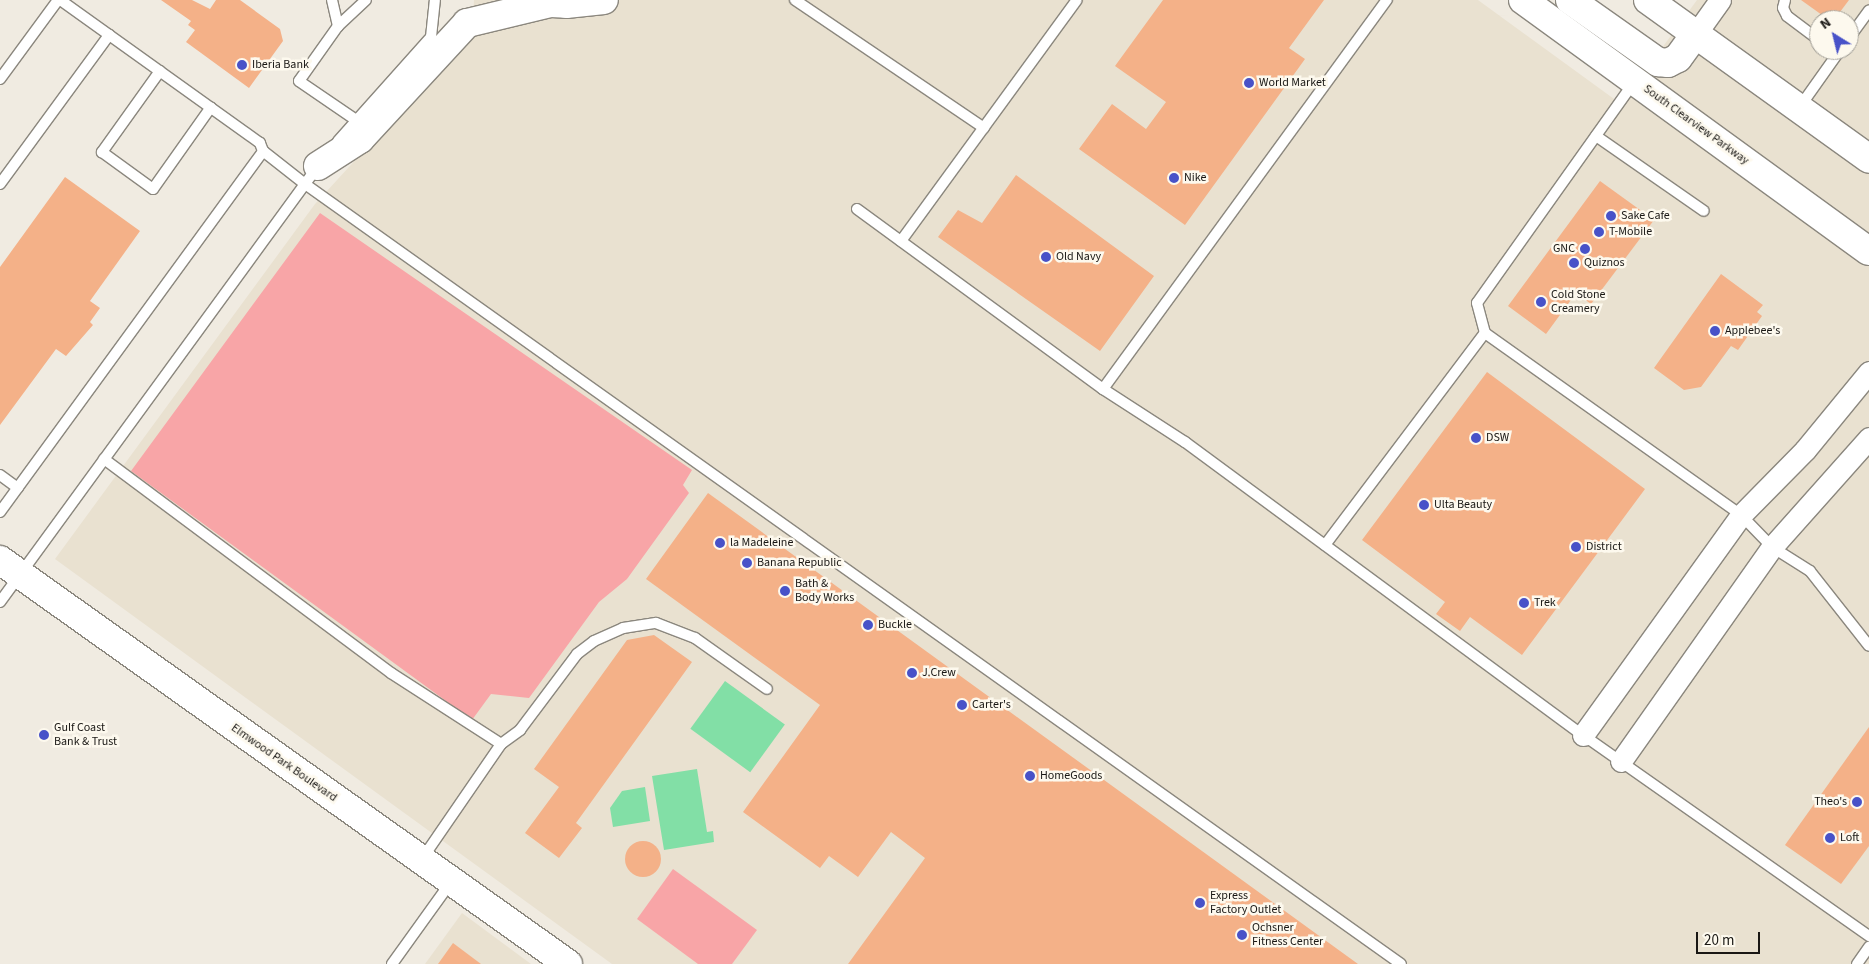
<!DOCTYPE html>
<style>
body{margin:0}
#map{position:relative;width:1869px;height:964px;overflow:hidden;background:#f0ebe1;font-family:"Source Sans 3",sans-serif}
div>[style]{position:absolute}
.built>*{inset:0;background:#e9e1d0}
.green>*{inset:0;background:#f8a5a7}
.water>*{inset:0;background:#82dfa6;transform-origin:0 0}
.building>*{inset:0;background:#f4b188}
.round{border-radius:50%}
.roads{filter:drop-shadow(1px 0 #8b877e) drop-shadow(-1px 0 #8b877e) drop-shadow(0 1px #8b877e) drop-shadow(0 -1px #8b877e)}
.lane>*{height:10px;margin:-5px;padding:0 5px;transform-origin:5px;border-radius:5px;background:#fff}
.street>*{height:21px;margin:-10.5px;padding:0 10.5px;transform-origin:10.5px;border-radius:10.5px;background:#fff}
.secondary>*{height:28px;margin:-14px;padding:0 14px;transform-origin:14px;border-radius:14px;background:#fff}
.highway>*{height:28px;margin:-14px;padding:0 14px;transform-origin:14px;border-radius:14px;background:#fff}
.dots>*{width:14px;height:14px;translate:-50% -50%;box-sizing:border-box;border:2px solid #fdf9ee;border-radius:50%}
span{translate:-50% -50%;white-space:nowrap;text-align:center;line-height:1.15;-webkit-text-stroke:5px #fdf9ee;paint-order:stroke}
.poi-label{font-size:12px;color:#191714}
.left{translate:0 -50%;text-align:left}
.right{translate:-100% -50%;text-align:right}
.street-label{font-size:12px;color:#191714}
.north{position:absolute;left:1809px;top:10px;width:50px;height:50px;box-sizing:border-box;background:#fdf9ee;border:1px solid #a29f97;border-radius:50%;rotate:324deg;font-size:14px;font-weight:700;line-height:20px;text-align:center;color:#191714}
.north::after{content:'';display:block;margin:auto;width:18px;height:22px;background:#4852c8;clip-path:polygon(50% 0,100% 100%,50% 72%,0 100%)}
.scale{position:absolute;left:1696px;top:932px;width:64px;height:22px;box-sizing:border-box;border:2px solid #191714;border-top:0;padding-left:6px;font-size:15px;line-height:18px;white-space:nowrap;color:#191714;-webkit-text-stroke:4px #fdf9ee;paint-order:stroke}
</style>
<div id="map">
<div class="built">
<i style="clip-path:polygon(evenodd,474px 0,1478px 0,1621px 104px,1697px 0,1869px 0,1869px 964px,612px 964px,55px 559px,315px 204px,472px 33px,474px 0,1819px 20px,1849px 20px,1849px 50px,1819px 50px,1819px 20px)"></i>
<i style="clip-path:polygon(462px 913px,531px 964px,425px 964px)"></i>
</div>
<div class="green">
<i style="clip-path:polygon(320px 213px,692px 470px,683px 485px,689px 493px,627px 579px,599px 602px,529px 698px,491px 694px,472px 720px,131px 471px)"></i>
<i style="clip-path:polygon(673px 869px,757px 930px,732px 964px,698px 964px,637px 919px)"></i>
</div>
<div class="water">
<i style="left:725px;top:681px;width:74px;height:59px;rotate:36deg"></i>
<i style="clip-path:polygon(697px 769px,707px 832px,713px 831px,714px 842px,664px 850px,652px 776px)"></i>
<i style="clip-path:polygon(645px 787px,650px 821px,613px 827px,610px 808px,622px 791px)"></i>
</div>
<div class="building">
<i style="clip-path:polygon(161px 0,192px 0,210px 9px,216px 0,240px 0,280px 29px,283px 41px,249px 88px,186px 42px,195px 30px,188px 25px,191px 21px)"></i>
<i style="clip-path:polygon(1163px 0,1324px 0,1289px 48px,1305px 59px,1185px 225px,1079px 149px,1112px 104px,1146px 129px,1166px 102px,1115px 66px)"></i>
<i style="clip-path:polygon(1801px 0,1849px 0,1834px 20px,1829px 20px)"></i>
<i style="clip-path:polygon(1016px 175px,1154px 276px,1100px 351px,938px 237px,958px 210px,982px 223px)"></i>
<i style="clip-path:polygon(65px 177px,140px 231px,90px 301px,100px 308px,90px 322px,93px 325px,66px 356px,56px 349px,0 425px,0 267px)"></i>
<i style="clip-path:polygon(1600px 181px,1654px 220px,1591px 304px,1576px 293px,1546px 334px,1508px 306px)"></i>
<i style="clip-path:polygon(1721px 274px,1763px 305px,1757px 312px,1762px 316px,1738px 350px,1731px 346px,1701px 387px,1684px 390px,1654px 368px)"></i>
<i style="clip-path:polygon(1487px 372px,1645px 489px,1522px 655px,1470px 617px,1460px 631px,1436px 614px,1445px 602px,1362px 540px)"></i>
<i style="clip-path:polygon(708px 493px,1358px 964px,848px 964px,925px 858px,891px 832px,858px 877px,829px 856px,820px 868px,743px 812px,820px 705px,646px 579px)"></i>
<i style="clip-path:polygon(654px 635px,692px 662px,576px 823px,582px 828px,559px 858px,525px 833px,559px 787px,534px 769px,627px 640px)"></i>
<i style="clip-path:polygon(1869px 727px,1869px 846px,1841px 884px,1785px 845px)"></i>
<i class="round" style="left:625px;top:841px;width:36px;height:36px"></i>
<i style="clip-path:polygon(453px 943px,481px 964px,438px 964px)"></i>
</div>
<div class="roads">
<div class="lane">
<i style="left:332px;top:0;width:27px;rotate:77deg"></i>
<i style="left:795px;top:0;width:228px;rotate:34.1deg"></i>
<i style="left:1785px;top:0;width:8px;rotate:104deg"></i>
<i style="left:1783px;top:8px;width:9px;rotate:63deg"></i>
<i style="left:1787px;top:16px;width:40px;rotate:37deg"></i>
<i style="left:1849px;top:38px;width:34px;rotate:-54deg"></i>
<i style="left:160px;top:71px;width:100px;rotate:125.6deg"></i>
<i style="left:102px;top:152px;width:63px;rotate:36deg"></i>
<i style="left:153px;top:189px;width:100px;rotate:-54.7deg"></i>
<i style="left:0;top:79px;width:98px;rotate:-53.7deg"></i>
<i style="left:1799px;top:108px;width:71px;rotate:-54.7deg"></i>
<i style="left:356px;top:120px;width:69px;rotate:-145.6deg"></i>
<i style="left:299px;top:81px;width:67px;rotate:-54.7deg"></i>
<i style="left:338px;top:26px;width:38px;rotate:-43deg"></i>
<i style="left:1596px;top:136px;width:131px;rotate:34.8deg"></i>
<i style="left:338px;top:141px;width:140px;rotate:-48.2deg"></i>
<i style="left:431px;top:37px;width:37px;rotate:-84deg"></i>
<i style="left:263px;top:151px;width:53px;rotate:38.2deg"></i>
<i style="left:305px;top:184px;width:1345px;rotate:35.44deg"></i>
<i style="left:0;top:184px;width:185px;rotate:-53.8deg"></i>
<i style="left:857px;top:209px;width:305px;rotate:36.2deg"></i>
<i style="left:1103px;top:389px;width:98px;rotate:32.9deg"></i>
<i style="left:1185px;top:442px;width:494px;rotate:36.4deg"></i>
<i style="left:1583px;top:735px;width:350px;rotate:35.1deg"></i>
<i style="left:901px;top:241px;width:298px;rotate:-53.9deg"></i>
<i style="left:1485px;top:333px;width:314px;rotate:35.4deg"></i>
<i style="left:1741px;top:515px;width:45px;rotate:45.9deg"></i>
<i style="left:1772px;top:547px;width:45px;rotate:32.3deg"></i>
<i style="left:1810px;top:571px;width:95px;rotate:51.8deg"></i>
<i style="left:1103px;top:389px;width:482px;rotate:-53.9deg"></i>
<i style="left:104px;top:459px;width:358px;rotate:36.7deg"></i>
<i style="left:391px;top:673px;width:131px;rotate:32.8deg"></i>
<i style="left:0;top:475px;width:22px;rotate:36deg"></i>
<i style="left:0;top:512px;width:447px;rotate:-53.9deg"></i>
<i style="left:263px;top:151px;width:9px;rotate:-111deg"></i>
<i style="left:260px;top:143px;width:246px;rotate:-144.4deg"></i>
<i style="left:1325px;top:545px;width:266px;rotate:-53deg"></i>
<i style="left:1485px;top:333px;width:31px;rotate:-105deg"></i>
<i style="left:1477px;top:303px;width:272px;rotate:-54.6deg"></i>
<i style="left:0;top:602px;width:540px;rotate:-53.89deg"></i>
<i style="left:422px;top:859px;width:140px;rotate:-55.5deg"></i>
<i style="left:501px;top:744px;width:24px;rotate:-36deg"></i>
<i style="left:520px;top:730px;width:95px;rotate:-53.1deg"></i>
<i style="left:577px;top:654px;width:21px;rotate:-37deg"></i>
<i style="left:594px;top:641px;width:32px;rotate:-24deg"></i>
<i style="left:623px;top:628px;width:33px;rotate:-9deg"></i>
<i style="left:656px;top:623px;width:42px;rotate:21deg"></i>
<i style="left:695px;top:638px;width:88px;rotate:35.3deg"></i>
<i style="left:392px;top:964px;width:101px;rotate:-54.3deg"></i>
<i style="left:1857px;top:964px;width:21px;rotate:-55deg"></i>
</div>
<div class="street">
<i style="left:1695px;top:35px;width:43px;rotate:-54.5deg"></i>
<i style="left:1583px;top:735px;width:271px;rotate:-54.3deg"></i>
<i style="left:1741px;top:515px;width:91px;rotate:-45.4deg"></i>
<i style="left:1805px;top:450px;width:101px;rotate:-50.6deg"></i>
<i style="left:1621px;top:761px;width:262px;rotate:-54.8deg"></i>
<i style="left:1772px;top:547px;width:146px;rotate:-48.3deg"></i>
</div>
<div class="secondary">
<i style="left:532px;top:2px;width:34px;rotate:3deg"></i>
<i style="left:566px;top:4px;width:38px;rotate:-6deg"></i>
<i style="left:318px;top:166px;width:50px;rotate:-32.7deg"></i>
<i style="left:360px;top:139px;width:158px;rotate:-47.3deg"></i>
<i style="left:467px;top:23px;width:85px;rotate:-13.5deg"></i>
<i style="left:0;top:560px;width:697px;rotate:35.42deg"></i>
</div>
<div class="highway">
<i style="left:1523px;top:0;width:427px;rotate:36deg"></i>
<i style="left:1570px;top:0;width:108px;rotate:35.2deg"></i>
<i style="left:1658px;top:62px;width:10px;rotate:6deg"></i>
<i style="left:1668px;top:63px;width:11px;rotate:-27deg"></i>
<i style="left:1678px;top:58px;width:29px;rotate:-54deg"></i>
<i style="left:1648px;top:0;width:272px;rotate:35.7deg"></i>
</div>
</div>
<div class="dots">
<i style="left:242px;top:65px;background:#4852c8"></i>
<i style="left:1249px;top:83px;background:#4852c8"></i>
<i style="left:1174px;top:178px;background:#4852c8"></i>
<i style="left:1611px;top:216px;background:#4852c8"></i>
<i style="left:1599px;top:232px;background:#4852c8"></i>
<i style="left:1585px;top:249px;background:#4852c8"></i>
<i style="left:1046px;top:257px;background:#4852c8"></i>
<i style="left:1574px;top:263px;background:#4852c8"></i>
<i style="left:1541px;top:302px;background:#4852c8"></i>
<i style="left:1715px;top:331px;background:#4852c8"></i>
<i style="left:1476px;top:438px;background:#4852c8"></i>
<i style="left:1424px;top:505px;background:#4852c8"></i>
<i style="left:720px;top:543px;background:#4852c8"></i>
<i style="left:1576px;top:547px;background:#4852c8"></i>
<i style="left:747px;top:563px;background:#4852c8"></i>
<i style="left:785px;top:591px;background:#4852c8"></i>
<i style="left:1524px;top:603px;background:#4852c8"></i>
<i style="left:868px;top:625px;background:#4852c8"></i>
<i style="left:912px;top:673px;background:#4852c8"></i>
<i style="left:962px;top:705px;background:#4852c8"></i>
<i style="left:44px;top:735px;background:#4852c8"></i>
<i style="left:1030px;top:776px;background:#4852c8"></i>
<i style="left:1857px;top:802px;background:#4852c8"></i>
<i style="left:1830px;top:838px;background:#4852c8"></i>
<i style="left:1200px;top:903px;background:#4852c8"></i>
<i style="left:1242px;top:935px;background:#4852c8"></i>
</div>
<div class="poi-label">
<span class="left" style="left:252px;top:65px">Iberia Bank</span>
<span class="left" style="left:1259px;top:83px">World Market</span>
<span class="left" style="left:1184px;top:178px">Nike</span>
<span class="left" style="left:1621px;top:216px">Sake Cafe</span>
<span class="left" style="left:1609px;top:232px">T-Mobile</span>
<span class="right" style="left:1575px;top:249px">GNC</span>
<span class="left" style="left:1056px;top:257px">Old Navy</span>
<span class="left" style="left:1584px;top:263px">Quiznos</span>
<span class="left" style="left:1551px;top:302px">Cold Stone<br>Creamery</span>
<span class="left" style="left:1725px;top:331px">Applebee's</span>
<span class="left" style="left:1486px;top:438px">DSW</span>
<span class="left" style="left:1434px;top:505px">Ulta Beauty</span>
<span class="left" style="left:730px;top:543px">la Madeleine</span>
<span class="left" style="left:1586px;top:547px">District</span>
<span class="left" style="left:757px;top:563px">Banana Republic</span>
<span class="left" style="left:795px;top:591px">Bath &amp;<br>Body Works</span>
<span class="left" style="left:1534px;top:603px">Trek</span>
<span class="left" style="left:878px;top:625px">Buckle</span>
<span class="left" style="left:922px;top:673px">J.Crew</span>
<span class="left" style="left:972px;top:705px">Carter's</span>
<span class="left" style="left:54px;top:735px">Gulf Coast<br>Bank &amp; Trust</span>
<span class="left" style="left:1040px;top:776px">HomeGoods</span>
<span class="right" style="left:1847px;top:802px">Theo's</span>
<span class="left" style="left:1840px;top:838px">Loft</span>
<span class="left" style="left:1210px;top:903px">Express<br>Factory Outlet</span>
<span class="left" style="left:1252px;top:935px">Ochsner<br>Fitness Center</span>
</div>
<div class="street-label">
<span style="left:1696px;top:125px;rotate:36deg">South Clearview Parkway</span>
<span style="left:284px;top:763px;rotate:35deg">Elmwood Park Boulevard</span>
</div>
<div class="north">N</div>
<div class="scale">20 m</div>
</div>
